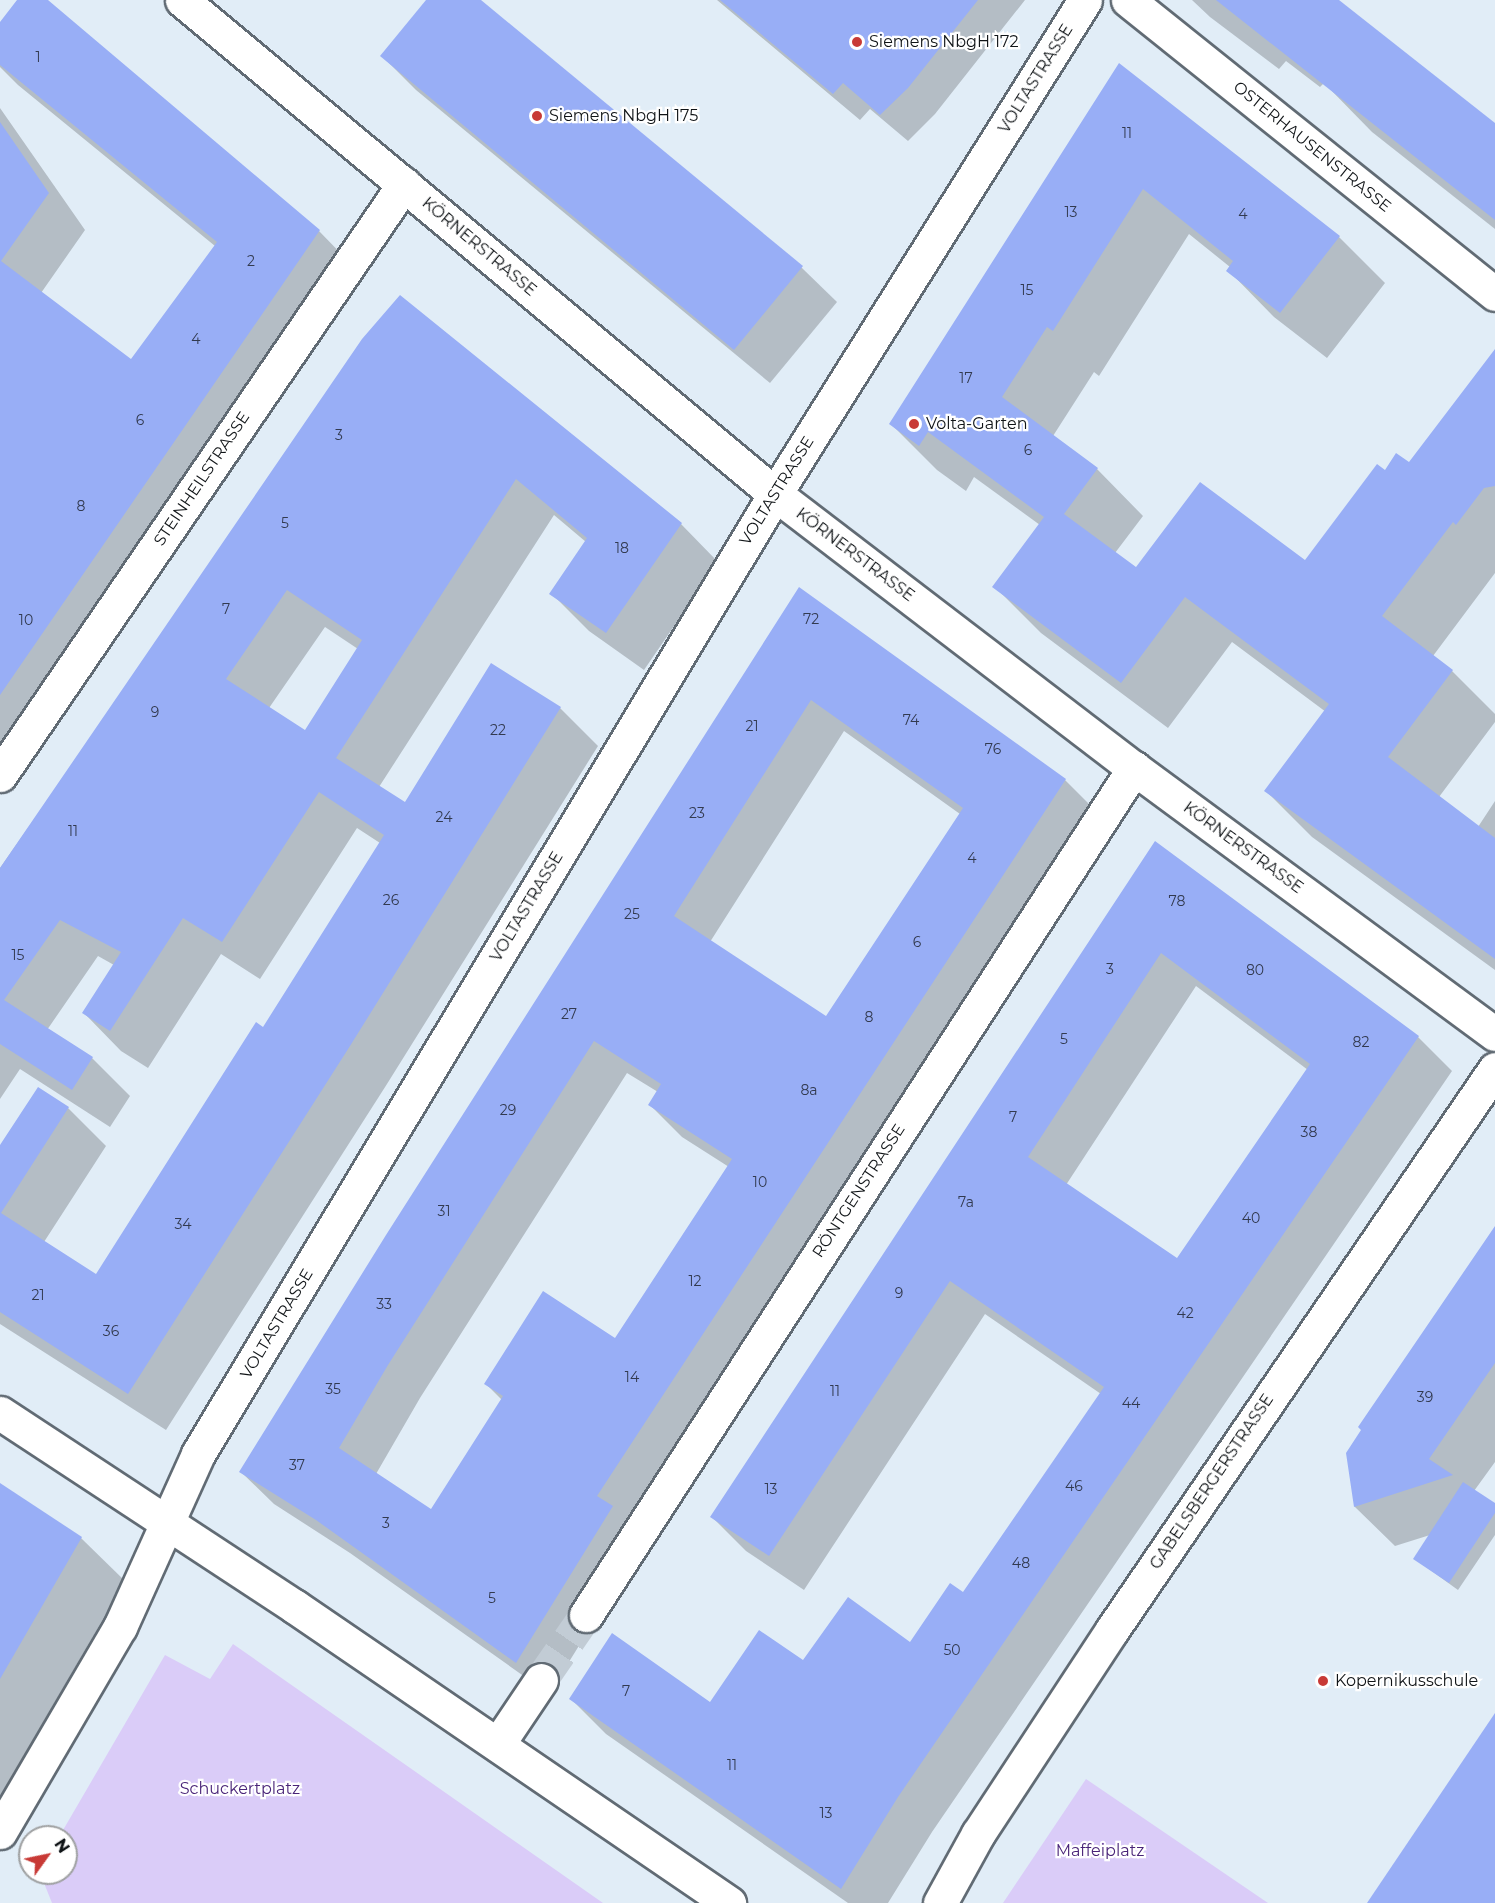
<!DOCTYPE html>
<meta charset="utf-8">
<style>
body{margin:0}
#map{position:relative;width:1495px;height:1903px;overflow:hidden;background:#e1edf7;font-family:Montserrat,sans-serif}
div>[style]{position:absolute}
.green>*{inset:0;background:#daccf8}
.shadow>*{inset:0;background:#0003}
.building>*{inset:0;background:#98aef6}
.minor-tunnel>*{height:33px;margin-top:-16.5px;transform-origin:0;background:repeating-linear-gradient(90deg,#c2ccd5 0 33px,transparent 0 49px)}
.roads{filter:drop-shadow(2px 0 #616b74) drop-shadow(-2px 0 #616b74) drop-shadow(0 2px #616b74) drop-shadow(0 -2px #616b74)}
.minor>*{height:33px;margin:-16.5px;padding:0 16.5px;transform-origin:16.5px;border-radius:16.5px;background:#fff}
.dots>*{width:16px;height:16px;translate:-50% -50%;box-sizing:border-box;border:3px solid #fff;border-radius:50%}
span{translate:-50% -50%;white-space:nowrap;text-align:center;line-height:1.15;-webkit-text-stroke:4.5px #fff;paint-order:stroke}
.number-label{font-size:14px;color:#323a4f}
.number-label span{-webkit-text-stroke-width:0}
.poi-label{font-size:16px;color:#101417}
.left{translate:0 -50%;text-align:left}
.street-label{font-size:16px;color:#101417}
.park-label{font-size:16px;color:#492478}
.north{position:absolute;left:18px;top:1825px;width:60px;height:60px;box-sizing:border-box;background:#fff;border:2px solid #9fa1a2;border-radius:50%;rotate:57deg;font-size:16px;font-weight:700;line-height:24px;text-align:center;color:#101417}
.north::after{content:'';display:block;margin:auto;width:21px;height:27px;background:#c83a36;clip-path:polygon(50% 0,100% 100%,50% 72%,0 100%)}
</style>
<div id="map">
<div class="green">
<i style="clip-path:polygon(233px 1644px,603px 1903px,52px 1903px,40px 1873px,66px 1873px,66px 1837px,59px 1837px,165px 1655px,210px 1679px)"></i>
<i style="clip-path:polygon(1086px 1779px,1268px 1903px,1003px 1903px)"></i>
</div>
<div class="shadow">
<i style="clip-path:polygon(19px 0,46px 0,319px 231px,355px 268px,0 786px,0 108px,85px 230px,41px 293px,132px 361px,215px 246px,18px 85px,0 67px,0 24px)"></i>
<i style="clip-path:polygon(428px 0,479px 0,802px 268px,837px 302px,770px 383px,416px 90px,382px 56px)"></i>
<i style="clip-path:polygon(717px 0,1025px 0,935px 114px,908px 141px,870px 109px,860px 120px)"></i>
<i style="clip-path:polygon(1192px 0,1337px 0,1372px 35px,1320px 87px,1286px 61px,1279px 69px,1210px 17px)"></i>
<i style="clip-path:polygon(1120px 65px,1339px 237px,1385px 283px,1327px 358px,1274px 317px,1228px 270px,1230px 267px,1189px 234px,1099px 376px,1094px 372px,1053px 436px,1097px 469px,1143px 516px,1115px 553px,1136px 569px,1305px 562px,1385px 472px,1410px 464px,1495px 363px,1495px 573px,1433px 656px,1452px 671px,1495px 714px,1495px 722px,1439px 797px,1478px 827px,1495px 801px,1495px 970px,1312px 837px,1266px 791px,1326px 712px,1232px 642px,1168px 728px,1041px 633px,994px 586px,1040px 525px,974px 477px,966px 491px,937px 470px,891px 424px)"></i>
<i style="clip-path:polygon(1326px 85px,1495px 125px,1495px 229px,1372px 132px)"></i>
<i style="clip-path:polygon(evenodd,400px 297px,681px 524px,718px 562px,644px 670px,589px 631px,551px 593px,586px 542px,554px 515px,379px 787px,405px 804px,560px 708px,598px 746px,387px 1084px,166px 1430px,0 1324px,0 1148px,68px 1108px,106px 1146px,44px 1242px,97px 1276px,264px 1029px,380px 843px,357px 828px,260px 979px,221px 954px,148px 1068px,121px 1051px,84px 1013px,114px 965px,98px 956px,47px 1030px,92px 1058px,130px 1096px,110px 1127px,20px 1069px,0 1099px,0 868px,400px 297px,325px 627px,358px 649px,305px 732px,269px 708px,325px 627px)"></i>
<i style="clip-path:polygon(evenodd,800px 589px,1065px 780px,1097px 812px,549px 1694px,350px 1553px,274px 1504px,241px 1472px,800px 589px,844px 731px,960px 814px,827px 1018px,710px 942px,844px 731px,800px 589px,627px 1073px,658px 1092px,650px 1105px,682px 1137px,729px 1167px,615px 1340px,486px 1384px,502px 1400px,432px 1511px,376px 1474px,420px 1398px,627px 1073px)"></i>
<i style="clip-path:polygon(evenodd,1155px 843px,1418px 1037px,1452px 1071px,932px 1832px,888px 1903px,848px 1903px,606px 1734px,571px 1699px,711px 1704px,803px 1662px,910px 1644px,964px 1594px,1101px 1394px,985px 1314px,804px 1590px,746px 1551px,712px 1517px,1155px 843px,1196px 986px,1308px 1070px,1177px 1260px,1066px 1185px,1196px 986px)"></i>
<i style="clip-path:polygon(1495px 1229px,1495px 1462px,1474px 1491px,1495px 1505px,1495px 1535px,1458px 1590px,1415px 1559px,1430px 1535px,1395px 1546px,1355px 1507px,1347px 1454px)"></i>
<i style="clip-path:polygon(0 1485px,81px 1538px,125px 1581px,0 1797px)"></i>
</div>
<div class="building">
<i style="clip-path:polygon(17px 0,48px 0,320px 230px,0 695px,0 122px,49px 193px,1px 261px,131px 359px,217px 242px,0 65px,0 22px)"></i>
<i style="clip-path:polygon(426px 0,481px 0,803px 266px,734px 350px,380px 56px)"></i>
<i style="clip-path:polygon(720px 0,978px 0,908px 88px,880px 115px,843px 83px,833px 94px)"></i>
<i style="clip-path:polygon(1216px 0,1339px 0,1495px 123px,1495px 220px)"></i>
<i style="clip-path:polygon(1119px 63px,1340px 236px,1280px 313px,1226px 271px,1233px 261px,1143px 189px,1053px 331px,1047px 327px,1002px 397px,1098px 468px,1064px 514px,1136px 567px,1200px 482px,1305px 560px,1377px 464px,1385px 470px,1396px 453px,1409px 462px,1495px 349px,1495px 486px,1484px 488px,1456px 525px,1453px 522px,1382px 616px,1453px 670px,1388px 757px,1495px 838px,1495px 959px,1264px 791px,1329px 704px,1185px 597px,1121px 683px,992px 587px,1044px 517px,928px 432px,919px 446px,889px 424px)"></i>
<i style="clip-path:polygon(evenodd,400px 295px,682px 523px,606px 633px,549px 594px,587px 538px,516px 479px,336px 758px,405px 802px,491px 663px,561px 707px,350px 1046px,128px 1394px,0 1312px,0 1145px,38px 1087px,69px 1107px,1px 1213px,96px 1274px,256px 1022px,263px 1027px,384px 835px,319px 792px,222px 942px,183px 918px,110px 1031px,82px 1013px,121px 952px,60px 920px,4px 1000px,93px 1057px,72px 1090px,0 1044px,0 868px,362px 339px,400px 295px,287px 590px,362px 640px,305px 730px,226px 679px,287px 590px)"></i>
<i style="clip-path:polygon(evenodd,799px 587px,1066px 779px,597px 1496px,613px 1506px,516px 1663px,316px 1520px,239px 1472px,386px 1235px,799px 587px,811px 700px,963px 808px,826px 1016px,674px 916px,811px 700px,799px 587px,594px 1041px,661px 1084px,648px 1105px,732px 1159px,615px 1338px,543px 1291px,484px 1384px,503px 1396px,431px 1509px,339px 1448px,388px 1365px,594px 1041px)"></i>
<i style="clip-path:polygon(evenodd,1155px 841px,1419px 1036px,898px 1797px,841px 1889px,569px 1699px,612px 1633px,710px 1702px,759px 1630px,803px 1660px,848px 1597px,910px 1642px,950px 1583px,963px 1592px,1104px 1387px,950px 1281px,769px 1556px,710px 1517px,1155px 841px,1161px 953px,1310px 1064px,1177px 1258px,1028px 1157px,1161px 953px)"></i>
<i style="clip-path:polygon(1495px 1226px,1495px 1363px,1429px 1459px,1453px 1475px,1354px 1507px,1346px 1453px,1361px 1430px,1358px 1427px)"></i>
<i style="clip-path:polygon(1463px 1482px,1495px 1503px,1495px 1513px,1449px 1583px,1413px 1559px)"></i>
<i style="clip-path:polygon(0 1483px,82px 1537px,0 1679px)"></i>
<i style="clip-path:polygon(1495px 1713px,1495px 1903px,1367px 1903px)"></i>
</div>
<div class="minor-tunnel">
<i style="left:541px;top:1680px;width:79px;rotate:-55.3deg"></i>
</div>
<div class="roads">
<div class="minor">
<i style="left:182px;top:0;width:772px;rotate:39.8deg"></i>
<i style="left:775px;top:494px;width:452px;rotate:37.4deg"></i>
<i style="left:1134px;top:768px;width:448px;rotate:36.4deg"></i>
<i style="left:1128px;top:0;width:470px;rotate:38.7deg"></i>
<i style="left:0;top:775px;width:716px;rotate:-55.64deg"></i>
<i style="left:0;top:1413px;width:352px;rotate:33.3deg"></i>
<i style="left:294px;top:1606px;width:527px;rotate:34.32deg"></i>
<i style="left:586px;top:1615px;width:1009px;rotate:-57.1deg"></i>
<i style="left:498px;top:1744px;width:77px;rotate:-56.1deg"></i>
<i style="left:0;top:1832px;width:238px;rotate:-59.7deg"></i>
<i style="left:120px;top:1627px;width:190px;rotate:-65.7deg"></i>
<i style="left:198px;top:1454px;width:1120px;rotate:-58.99deg"></i>
<i style="left:775px;top:494px;width:583px;rotate:-57.89deg"></i>
<i style="left:940px;top:1903px;width:79px;rotate:-61.2deg"></i>
<i style="left:978px;top:1834px;width:244px;rotate:-56.7deg"></i>
<i style="left:1112px;top:1630px;width:679px;rotate:-55.68deg"></i>
</div>
</div>
<div class="dots">
<i style="left:857px;top:42px;background:#c83a36"></i>
<i style="left:537px;top:116px;background:#c83a36"></i>
<i style="left:914px;top:424px;background:#c83a36"></i>
<i style="left:1323px;top:1681px;background:#c83a36"></i>
</div>
<div class="number-label">
<span style="left:38px;top:57px">1</span>
<span style="left:1127px;top:133px">11</span>
<span style="left:1071px;top:212px">13</span>
<span style="left:1243px;top:214px">4</span>
<span style="left:251px;top:261px">2</span>
<span style="left:1027px;top:290px">15</span>
<span style="left:196px;top:339px">4</span>
<span style="left:966px;top:378px">17</span>
<span style="left:140px;top:420px">6</span>
<span style="left:339px;top:435px">3</span>
<span style="left:1028px;top:450px">6</span>
<span style="left:81px;top:506px">8</span>
<span style="left:285px;top:523px">5</span>
<span style="left:622px;top:548px">18</span>
<span style="left:226px;top:609px">7</span>
<span style="left:811px;top:619px">72</span>
<span style="left:26px;top:620px">10</span>
<span style="left:155px;top:712px">9</span>
<span style="left:911px;top:720px">74</span>
<span style="left:752px;top:726px">21</span>
<span style="left:498px;top:730px">22</span>
<span style="left:993px;top:749px">76</span>
<span style="left:697px;top:813px">23</span>
<span style="left:444px;top:817px">24</span>
<span style="left:73px;top:831px">11</span>
<span style="left:972px;top:858px">4</span>
<span style="left:391px;top:900px">26</span>
<span style="left:1177px;top:901px">78</span>
<span style="left:632px;top:914px">25</span>
<span style="left:917px;top:942px">6</span>
<span style="left:18px;top:955px">15</span>
<span style="left:1110px;top:969px">3</span>
<span style="left:1255px;top:970px">80</span>
<span style="left:569px;top:1014px">27</span>
<span style="left:869px;top:1017px">8</span>
<span style="left:1064px;top:1039px">5</span>
<span style="left:1361px;top:1042px">82</span>
<span style="left:809px;top:1090px">8a</span>
<span style="left:508px;top:1110px">29</span>
<span style="left:1013px;top:1117px">7</span>
<span style="left:1309px;top:1132px">38</span>
<span style="left:760px;top:1182px">10</span>
<span style="left:966px;top:1202px">7a</span>
<span style="left:444px;top:1211px">31</span>
<span style="left:1251px;top:1218px">40</span>
<span style="left:183px;top:1224px">34</span>
<span style="left:695px;top:1281px">12</span>
<span style="left:899px;top:1293px">9</span>
<span style="left:38px;top:1295px">21</span>
<span style="left:384px;top:1304px">33</span>
<span style="left:1185px;top:1313px">42</span>
<span style="left:111px;top:1331px">36</span>
<span style="left:632px;top:1377px">14</span>
<span style="left:333px;top:1389px">35</span>
<span style="left:835px;top:1391px">11</span>
<span style="left:1425px;top:1397px">39</span>
<span style="left:1131px;top:1403px">44</span>
<span style="left:297px;top:1465px">37</span>
<span style="left:1074px;top:1486px">46</span>
<span style="left:771px;top:1489px">13</span>
<span style="left:386px;top:1523px">3</span>
<span style="left:1021px;top:1563px">48</span>
<span style="left:492px;top:1598px">5</span>
<span style="left:952px;top:1650px">50</span>
<span style="left:626px;top:1691px">7</span>
<span style="left:732px;top:1765px">11</span>
<span style="left:826px;top:1813px">13</span>
</div>
<div class="poi-label">
<span class="left" style="left:869px;top:42px">Siemens NbgH 172</span>
<span class="left" style="left:549px;top:116px">Siemens NbgH 175</span>
<span class="left" style="left:926px;top:424px">Volta-Garten</span>
<span class="left" style="left:1335px;top:1681px">Kopernikusschule</span>
</div>
<div class="street-label">
<span style="left:1036px;top:79px;rotate:-58deg">VOLTASTRASSE</span>
<span style="left:1312px;top:147px;rotate:39deg">OSTERHAUSENSTRASSE</span>
<span style="left:479px;top:247px;rotate:40deg">KÖRNERSTRASSE</span>
<span style="left:202px;top:479px;rotate:-56deg">STEINHEILSTRASSE</span>
<span style="left:777px;top:491px;rotate:-58deg">VOLTASTRASSE</span>
<span style="left:855px;top:555px;rotate:37deg">KÖRNERSTRASSE</span>
<span style="left:1243px;top:848px;rotate:36deg">KÖRNERSTRASSE</span>
<span style="left:527px;top:907px;rotate:-59deg">VOLTASTRASSE</span>
<span style="left:859px;top:1191px;rotate:-57deg">RÖNTGENSTRASSE</span>
<span style="left:277px;top:1324px;rotate:-59deg">VOLTASTRASSE</span>
<span style="left:1212px;top:1482px;rotate:-56deg">GABELSBERGERSTRASSE</span>
</div>
<div class="park-label">
<span style="left:240px;top:1789px">Schuckertplatz</span>
<span style="left:1100px;top:1851px">Maffeiplatz</span>
</div>
<div class="north">N</div>
</div>
